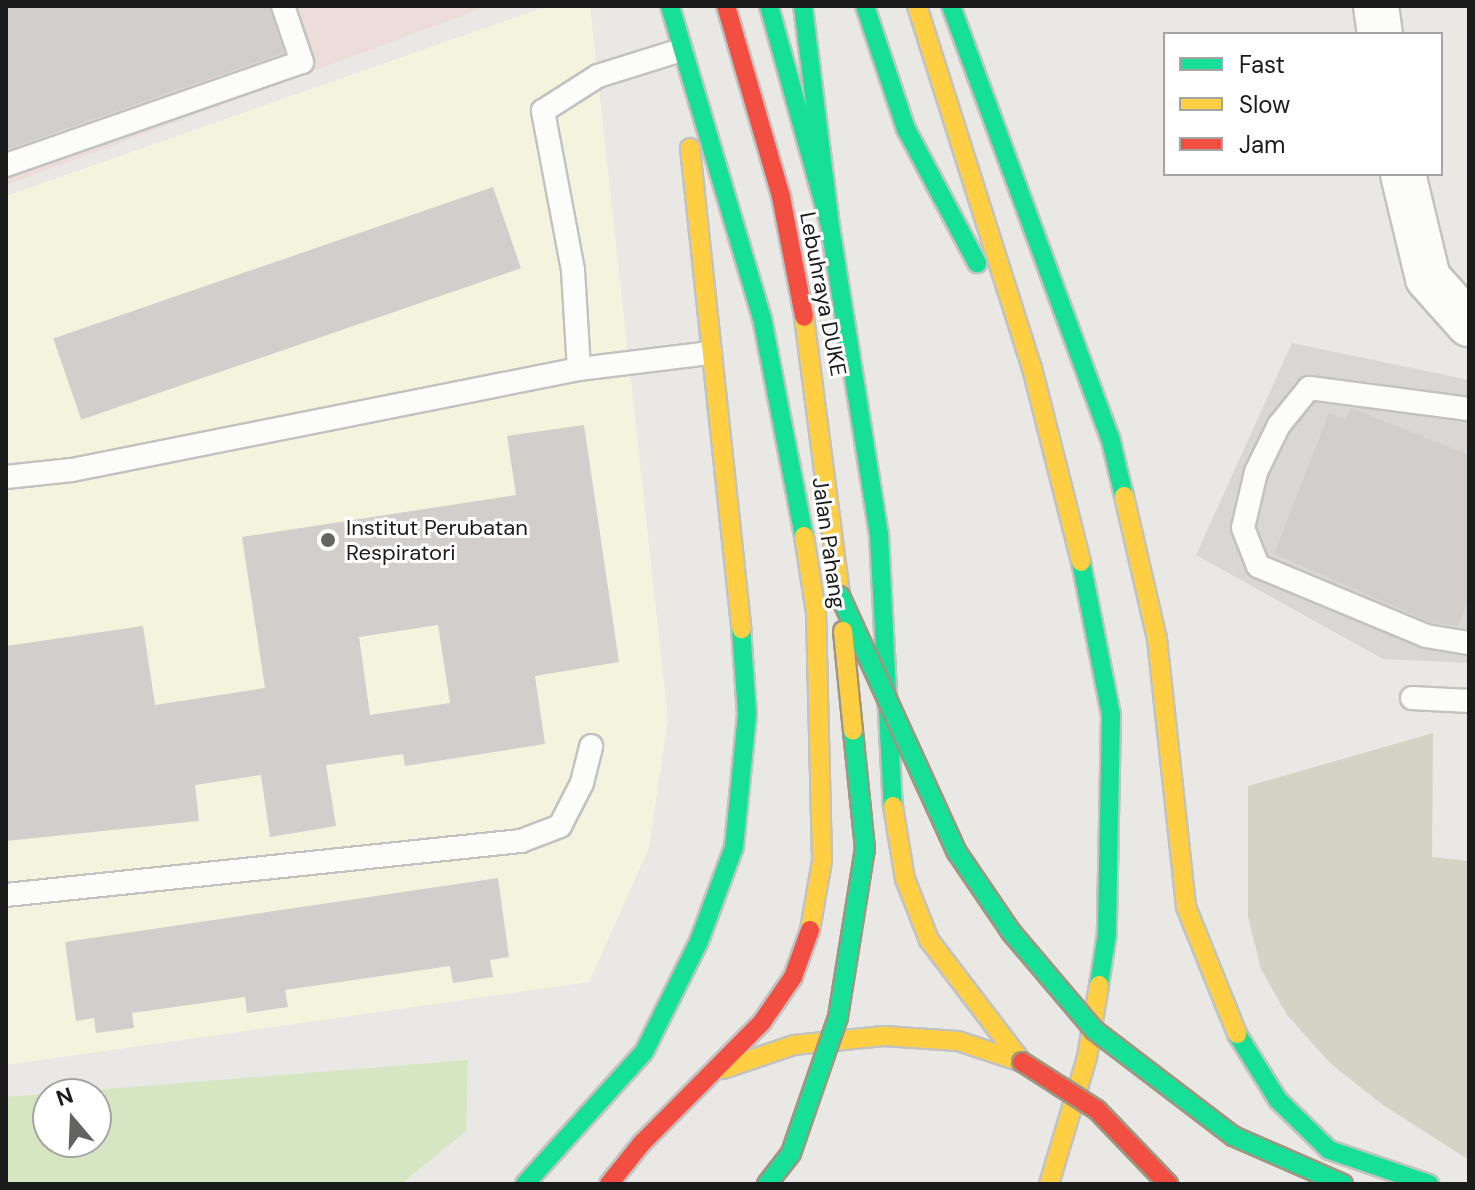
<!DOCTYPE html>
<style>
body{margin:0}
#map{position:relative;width:1475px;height:1190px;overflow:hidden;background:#eae8e4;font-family:"DM Sans",sans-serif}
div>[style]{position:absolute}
.residential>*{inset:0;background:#d9d7d5}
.commercial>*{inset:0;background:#ecdcda}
.education>*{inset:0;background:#f4f4de}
.construction>*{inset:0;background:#d3d3c6}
.grass>*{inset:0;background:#d6e6c3}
.building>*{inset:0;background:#d1cecb;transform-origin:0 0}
.roads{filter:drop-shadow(2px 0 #c2c2c0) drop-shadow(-2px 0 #c2c2c0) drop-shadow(0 2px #c2c2c0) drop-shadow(0 -2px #c2c2c0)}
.lane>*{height:22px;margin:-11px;padding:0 11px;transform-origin:11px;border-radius:11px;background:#fcfcfb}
.street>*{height:44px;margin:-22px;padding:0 22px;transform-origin:22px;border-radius:22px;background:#fcfcfb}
.fast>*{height:18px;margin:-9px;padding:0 9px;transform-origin:9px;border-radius:9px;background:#16e098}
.slow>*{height:18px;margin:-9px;padding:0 9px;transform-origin:9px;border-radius:9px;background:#ffcf43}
.jam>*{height:18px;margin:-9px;padding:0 9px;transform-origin:9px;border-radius:9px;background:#f24e42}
.bridges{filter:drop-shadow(2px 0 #9f9682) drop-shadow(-2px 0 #9f9682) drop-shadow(0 2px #9f9682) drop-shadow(0 -2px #9f9682)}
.fast-bridge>*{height:18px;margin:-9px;padding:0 9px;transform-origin:9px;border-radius:9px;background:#16e098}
.slow-bridge>*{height:18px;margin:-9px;padding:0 9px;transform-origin:9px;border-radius:9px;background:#ffcf43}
.jam-bridge>*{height:18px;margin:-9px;padding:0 9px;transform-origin:9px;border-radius:9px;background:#f24e42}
.dots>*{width:22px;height:22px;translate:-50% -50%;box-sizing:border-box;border:4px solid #fff;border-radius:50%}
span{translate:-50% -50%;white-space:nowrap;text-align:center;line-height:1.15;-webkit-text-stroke:6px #fff;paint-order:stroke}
.street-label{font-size:22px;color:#1b1b1b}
.poi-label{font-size:22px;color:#1b1b1b}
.left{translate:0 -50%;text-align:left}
.frame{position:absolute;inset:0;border:8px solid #1b1b1b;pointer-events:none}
.legend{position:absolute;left:1163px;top:32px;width:280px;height:144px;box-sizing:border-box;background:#fff;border:2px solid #a4a4a4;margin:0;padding:10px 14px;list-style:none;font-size:24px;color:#1b1b1b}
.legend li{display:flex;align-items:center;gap:16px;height:40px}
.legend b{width:40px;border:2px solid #a4a4a4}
.north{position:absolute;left:32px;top:1078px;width:80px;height:80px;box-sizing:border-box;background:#fff;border:2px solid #a4a4a4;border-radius:50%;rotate:341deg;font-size:22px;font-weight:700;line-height:32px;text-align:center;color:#1b1b1b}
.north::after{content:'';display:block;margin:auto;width:28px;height:36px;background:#636361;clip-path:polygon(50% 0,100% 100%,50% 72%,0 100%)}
</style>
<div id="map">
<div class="residential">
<i style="clip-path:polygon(1292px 343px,1469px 380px,1469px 663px,1383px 659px,1196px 555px)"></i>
</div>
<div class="commercial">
<i style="clip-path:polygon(6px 6px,488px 6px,6px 185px)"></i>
</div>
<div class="education">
<i style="clip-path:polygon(548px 6px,590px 6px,668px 719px,649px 848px,589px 982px,6px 1065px,6px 196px)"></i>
</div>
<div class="construction">
<i style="clip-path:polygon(1433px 733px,1432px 857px,1469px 861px,1469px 1160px,1383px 1105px,1331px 1064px,1287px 1015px,1261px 969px,1248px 917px,1248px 786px)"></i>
</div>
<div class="grass">
<i style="clip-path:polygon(evenodd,468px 1060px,466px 1131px,401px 1184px,6px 1184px,6px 1097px,468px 1060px,48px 1094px,96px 1094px,96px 1142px,48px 1142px,48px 1094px)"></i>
</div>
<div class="building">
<i style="clip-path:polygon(6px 6px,269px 6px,284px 53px,6px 150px)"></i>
<i style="left:493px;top:187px;width:86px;height:465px;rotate:71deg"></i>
<i style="clip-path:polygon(1351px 408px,1469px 455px,1469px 598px,1458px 626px,1430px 622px,1274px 554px,1329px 413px,1346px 420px)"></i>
<i style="clip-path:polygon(evenodd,584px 425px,619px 662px,535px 676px,545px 744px,405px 766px,403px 754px,326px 765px,336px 826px,270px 837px,261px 775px,195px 785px,199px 821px,6px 841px,6px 646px,143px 626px,155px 705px,265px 688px,242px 537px,516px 495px,507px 436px,584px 425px,438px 625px,450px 703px,370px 715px,359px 637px,438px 625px)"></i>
<i style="clip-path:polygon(498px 878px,509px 957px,490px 960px,493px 977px,453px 983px,450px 966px,285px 990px,288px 1007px,247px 1013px,245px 997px,132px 1013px,134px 1028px,96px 1033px,94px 1018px,76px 1021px,65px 942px)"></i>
</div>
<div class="roads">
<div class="lane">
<i style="left:6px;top:165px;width:313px;rotate:-19.2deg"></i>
<i style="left:302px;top:62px;width:59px;rotate:-108.7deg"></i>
<i style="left:579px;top:369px;width:99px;rotate:-93.5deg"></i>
<i style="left:573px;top:270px;width:162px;rotate:-100.7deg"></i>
<i style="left:543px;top:111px;width:65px;rotate:-32.5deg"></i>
<i style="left:598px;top:76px;width:87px;rotate:-17.4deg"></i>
<i style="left:1469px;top:409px;width:161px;rotate:-172.5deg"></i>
<i style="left:1309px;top:388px;width:48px;rotate:129deg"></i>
<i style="left:1279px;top:425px;width:52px;rotate:116.1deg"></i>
<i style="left:1256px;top:472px;width:57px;rotate:103.1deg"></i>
<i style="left:1243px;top:528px;width:41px;rotate:68.5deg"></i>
<i style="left:1258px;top:566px;width:182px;rotate:22.6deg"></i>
<i style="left:1426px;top:636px;width:44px;rotate:9.2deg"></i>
<i style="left:6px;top:477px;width:66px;rotate:-6.1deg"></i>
<i style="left:72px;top:470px;width:517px;rotate:-11.27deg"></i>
<i style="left:579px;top:369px;width:132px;rotate:-7deg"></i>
<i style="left:1412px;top:698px;width:57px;rotate:3deg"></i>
<i style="left:6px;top:895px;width:518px;rotate:-5.99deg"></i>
<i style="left:521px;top:841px;width:42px;rotate:-21deg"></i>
<i style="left:560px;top:826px;width:48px;rotate:-62.9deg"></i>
<i style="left:582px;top:783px;width:38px;rotate:-76deg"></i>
</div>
<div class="street">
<i style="left:1376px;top:6px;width:28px;rotate:82deg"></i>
<i style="left:1403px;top:174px;width:107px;rotate:76.5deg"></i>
<i style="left:1428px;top:278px;width:62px;rotate:48.3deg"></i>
</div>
<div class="fast">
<i style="left:670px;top:6px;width:325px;rotate:73.6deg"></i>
<i style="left:762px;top:318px;width:222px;rotate:79.1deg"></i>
<i style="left:769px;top:6px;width:228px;rotate:74.5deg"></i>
<i style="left:803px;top:6px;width:222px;rotate:83deg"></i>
<i style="left:830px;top:226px;width:312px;rotate:81deg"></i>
<i style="left:879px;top:534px;width:272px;rotate:87.1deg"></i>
<i style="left:865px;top:6px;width:130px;rotate:71.6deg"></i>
<i style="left:906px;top:129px;width:152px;rotate:62.1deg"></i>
<i style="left:951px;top:6px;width:459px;rotate:69.8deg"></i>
<i style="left:1110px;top:437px;width:61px;rotate:76.7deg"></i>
<i style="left:1081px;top:562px;width:156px;rotate:78.9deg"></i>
<i style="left:1111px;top:715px;width:218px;rotate:91.1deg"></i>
<i style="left:1107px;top:933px;width:53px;rotate:98.7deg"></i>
<i style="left:1237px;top:1034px;width:78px;rotate:58.2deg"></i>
<i style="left:1278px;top:1100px;width:71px;rotate:44.4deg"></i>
<i style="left:1329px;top:1150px;width:106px;rotate:18.8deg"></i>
<i style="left:525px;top:1184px;width:178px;rotate:-48deg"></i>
<i style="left:644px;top:1052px;width:124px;rotate:-63.6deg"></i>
<i style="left:699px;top:941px;width:100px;rotate:-69.6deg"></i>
<i style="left:734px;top:847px;width:134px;rotate:-84.4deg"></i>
<i style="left:747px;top:714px;width:85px;rotate:-94deg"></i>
</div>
<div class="slow">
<i style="left:917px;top:6px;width:380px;rotate:72.4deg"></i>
<i style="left:1032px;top:368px;width:200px;rotate:75.8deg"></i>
<i style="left:690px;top:148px;width:484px;rotate:83.9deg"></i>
<i style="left:804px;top:317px;width:281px;rotate:82.6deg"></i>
<i style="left:1124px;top:496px;width:147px;rotate:77deg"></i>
<i style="left:1157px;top:639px;width:270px;rotate:83.8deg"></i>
<i style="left:1186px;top:907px;width:137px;rotate:68.1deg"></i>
<i style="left:804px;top:536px;width:78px;rotate:81.1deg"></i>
<i style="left:816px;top:613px;width:248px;rotate:88.6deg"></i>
<i style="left:822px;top:861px;width:70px;rotate:99.9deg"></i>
<i style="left:893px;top:806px;width:74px;rotate:80.7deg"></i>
<i style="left:905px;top:879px;width:66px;rotate:68.5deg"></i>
<i style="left:929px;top:940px;width:153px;rotate:52.7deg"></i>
<i style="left:723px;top:1069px;width:75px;rotate:-18.7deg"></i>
<i style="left:794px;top:1045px;width:90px;rotate:-5.7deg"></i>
<i style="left:884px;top:1036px;width:74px;rotate:3.9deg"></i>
<i style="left:958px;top:1041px;width:67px;rotate:18.2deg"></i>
<i style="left:1049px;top:1184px;width:133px;rotate:-73.3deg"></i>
<i style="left:1087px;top:1057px;width:73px;rotate:-80.5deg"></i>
</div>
<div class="jam">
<i style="left:726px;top:6px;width:199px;rotate:73.9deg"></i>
<i style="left:781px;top:197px;width:122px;rotate:79.1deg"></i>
<i style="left:609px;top:1184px;width:53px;rotate:-51.2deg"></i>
<i style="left:642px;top:1143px;width:170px;rotate:-45.2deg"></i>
<i style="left:762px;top:1022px;width:55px;rotate:-55.4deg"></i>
<i style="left:793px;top:977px;width:50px;rotate:-70.1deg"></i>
</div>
</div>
<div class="bridges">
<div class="fast-bridge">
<i style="left:840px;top:596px;width:280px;rotate:65.5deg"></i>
<i style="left:956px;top:851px;width:98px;rotate:55.8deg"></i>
<i style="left:1011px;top:932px;width:128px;rotate:49.7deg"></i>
<i style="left:1094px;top:1030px;width:175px;rotate:37.3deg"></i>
<i style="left:1233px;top:1136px;width:120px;rotate:23.6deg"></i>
<i style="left:767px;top:1184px;width:39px;rotate:-52deg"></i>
<i style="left:791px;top:1153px;width:144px;rotate:-70.9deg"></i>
<i style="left:838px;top:1017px;width:170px;rotate:-80.9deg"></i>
<i style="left:865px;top:849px;width:119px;rotate:-95.8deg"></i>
</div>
<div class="slow-bridge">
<i style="left:843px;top:631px;width:100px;rotate:84.3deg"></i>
</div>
<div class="jam-bridge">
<i style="left:1022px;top:1062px;width:89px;rotate:32.6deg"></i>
<i style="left:1097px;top:1110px;width:103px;rotate:46.2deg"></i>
</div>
</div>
<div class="dots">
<i style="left:328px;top:540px;background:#636361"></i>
</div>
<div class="street-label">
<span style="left:823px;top:294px;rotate:79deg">Lebuhraya DUKE</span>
<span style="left:829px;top:543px;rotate:82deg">Jalan Pahang</span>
</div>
<div class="poi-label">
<span class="left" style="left:346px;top:540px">Institut Perubatan<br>Respiratori</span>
</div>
<div class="frame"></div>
<ul class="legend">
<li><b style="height:10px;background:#16e098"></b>Fast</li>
<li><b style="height:10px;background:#ffcf43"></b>Slow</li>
<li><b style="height:10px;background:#f24e42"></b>Jam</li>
</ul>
<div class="north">N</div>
</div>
